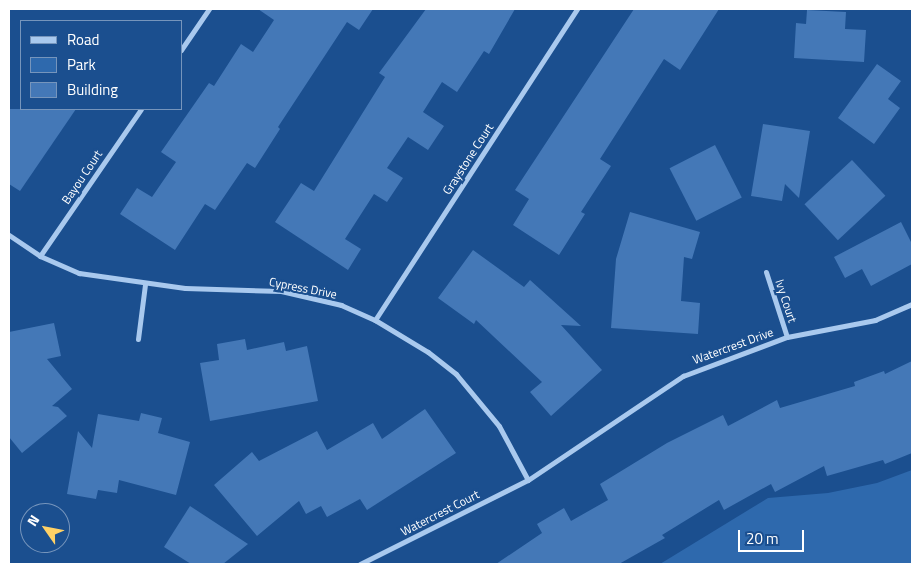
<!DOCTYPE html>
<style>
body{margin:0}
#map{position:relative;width:921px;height:573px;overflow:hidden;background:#1b4f8f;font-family:"Titillium Web",sans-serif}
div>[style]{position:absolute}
.green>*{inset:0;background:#2e69ad}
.building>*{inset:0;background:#4478b7;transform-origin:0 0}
.street>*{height:5px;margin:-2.5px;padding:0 2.5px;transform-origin:2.5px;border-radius:2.5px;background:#a9c9ee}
span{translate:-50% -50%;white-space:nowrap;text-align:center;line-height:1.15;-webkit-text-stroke:4.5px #1b4f8f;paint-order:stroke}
.street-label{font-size:12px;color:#fff}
.frame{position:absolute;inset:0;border:10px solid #fff;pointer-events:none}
.legend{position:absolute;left:20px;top:20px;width:162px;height:90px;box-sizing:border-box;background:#1b4f8f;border:1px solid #7695bc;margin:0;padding:6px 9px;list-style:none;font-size:15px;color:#fff}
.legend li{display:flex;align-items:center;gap:10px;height:25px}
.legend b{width:25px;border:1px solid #7695bc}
.north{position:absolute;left:20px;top:503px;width:50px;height:50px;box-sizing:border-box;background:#1b4f8f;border:1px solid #7695bc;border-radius:50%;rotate:303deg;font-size:14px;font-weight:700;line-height:20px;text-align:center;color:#fff}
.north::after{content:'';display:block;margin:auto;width:18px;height:22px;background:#ffd166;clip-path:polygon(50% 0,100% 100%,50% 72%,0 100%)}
.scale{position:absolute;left:738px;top:530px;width:66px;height:22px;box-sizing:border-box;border:2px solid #fff;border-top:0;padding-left:6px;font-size:15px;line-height:18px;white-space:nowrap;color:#fff;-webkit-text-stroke:4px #1b4f8f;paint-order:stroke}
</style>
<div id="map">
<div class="green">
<i style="clip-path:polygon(912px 470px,912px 564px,660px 564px,768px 498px,828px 493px,877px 483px)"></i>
</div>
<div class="building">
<i style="clip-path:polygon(258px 9px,373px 9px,359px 30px,347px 22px,278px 127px,280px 129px,255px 168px,247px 163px,215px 210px,205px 204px,175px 250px,120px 214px,137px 188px,152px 197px,176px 162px,161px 152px,209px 83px,214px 86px,241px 44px,253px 52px,274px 20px)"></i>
<i style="clip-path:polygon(426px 9px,515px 9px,489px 54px,484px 51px,457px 92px,442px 82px,423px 112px,444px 126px,428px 150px,408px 137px,387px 168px,403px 178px,387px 202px,374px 194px,345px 239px,361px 249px,348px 270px,275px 222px,301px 183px,314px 191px,385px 77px,379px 73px)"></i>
<i style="clip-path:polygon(634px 9px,719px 9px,680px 70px,664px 59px,600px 159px,611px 166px,581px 212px,585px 214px,559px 255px,513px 225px,529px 199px,515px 190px)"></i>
<i style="clip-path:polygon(807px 10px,846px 12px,845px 29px,866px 30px,864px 62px,794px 58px,796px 23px,806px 24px)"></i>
<i style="clip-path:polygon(877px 64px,901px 81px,888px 99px,900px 108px,874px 144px,838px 118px)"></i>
<i style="clip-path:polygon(9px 109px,76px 109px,20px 191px,9px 184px)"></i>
<i style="clip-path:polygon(763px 124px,810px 131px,799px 198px,785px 184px,782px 201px,751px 196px)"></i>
<i style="left:715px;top:145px;width:59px;height:51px;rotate:63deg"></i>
<i style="left:852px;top:160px;width:49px;height:65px;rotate:47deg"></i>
<i style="clip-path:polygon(630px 212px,700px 232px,692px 259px,684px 257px,681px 301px,700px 303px,698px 334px,611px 328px,616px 259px)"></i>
<i style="clip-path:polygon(901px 222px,912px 244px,912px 264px,871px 286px,862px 269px,845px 278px,834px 257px)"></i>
<i style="clip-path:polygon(473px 250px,524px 287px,530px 280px,581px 326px,561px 325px,602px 370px,551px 416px,530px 392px,542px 382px,476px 320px,474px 324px,438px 298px)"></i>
<i style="clip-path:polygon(54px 323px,61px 356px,47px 359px,72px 389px,52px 406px,58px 407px,67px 416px,22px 453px,9px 437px,9px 332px)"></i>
<i style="clip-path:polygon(245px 339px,247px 350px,284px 342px,286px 351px,307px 346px,318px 401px,210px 421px,200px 363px,219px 360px,217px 344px)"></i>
<i style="clip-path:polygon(912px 361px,912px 453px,885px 464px,883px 460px,827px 476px,824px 466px,775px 492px,771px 484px,724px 510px,719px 500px,662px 535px,665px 538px,619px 564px,496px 564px,542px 533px,537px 524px,564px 508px,571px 521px,608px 500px,600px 484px,667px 443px,723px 415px,728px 426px,777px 400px,780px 408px,855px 386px,854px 382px,884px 371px,885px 374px)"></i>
<i style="clip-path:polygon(425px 409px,456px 453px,367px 510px,360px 499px,327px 517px,321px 506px,306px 514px,299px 501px,257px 536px,214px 485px,252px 452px,259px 461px,317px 431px,327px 450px,373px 423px,382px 439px)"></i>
<i style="clip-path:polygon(141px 413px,162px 418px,158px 433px,190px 442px,176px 495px,119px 480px,117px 493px,98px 490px,96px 499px,67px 494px,78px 431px,92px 448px,98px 414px,139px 421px)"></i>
<i style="clip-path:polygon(190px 506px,248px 544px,223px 564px,191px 564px,164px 547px)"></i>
</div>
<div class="street">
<i style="left:181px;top:50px;width:50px;rotate:-55.7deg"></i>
<i style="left:9px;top:235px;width:37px;rotate:34deg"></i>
<i style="left:40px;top:256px;width:43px;rotate:23.6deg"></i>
<i style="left:79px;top:273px;width:107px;rotate:8.1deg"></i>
<i style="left:185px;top:288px;width:96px;rotate:1.8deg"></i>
<i style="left:281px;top:291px;width:62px;rotate:13.1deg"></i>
<i style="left:341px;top:305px;width:37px;rotate:24deg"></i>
<i style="left:375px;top:320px;width:62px;rotate:31.1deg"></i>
<i style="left:428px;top:352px;width:36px;rotate:38deg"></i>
<i style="left:456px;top:374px;width:67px;rotate:50.4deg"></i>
<i style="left:499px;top:426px;width:61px;rotate:61.8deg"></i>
<i style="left:40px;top:256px;width:178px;rotate:-55.5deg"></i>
<i style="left:766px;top:272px;width:68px;rotate:72.1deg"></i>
<i style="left:375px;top:320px;width:371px;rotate:-57deg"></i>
<i style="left:138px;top:339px;width:55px;rotate:-82.7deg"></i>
<i style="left:360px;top:564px;width:188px;rotate:-26.6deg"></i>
<i style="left:528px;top:480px;width:187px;rotate:-33.9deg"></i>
<i style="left:683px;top:376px;width:111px;rotate:-20.6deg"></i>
<i style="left:787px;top:337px;width:90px;rotate:-10.9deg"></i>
<i style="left:875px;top:320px;width:40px;rotate:-23.4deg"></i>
</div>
<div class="street-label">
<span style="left:468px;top:159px;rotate:-57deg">Graystone Court</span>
<span style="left:82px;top:177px;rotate:-56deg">Bayou Court</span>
<span style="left:303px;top:288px;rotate:11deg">Cypress Drive</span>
<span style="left:786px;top:301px;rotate:72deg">Ivy Court</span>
<span style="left:733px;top:346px;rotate:-20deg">Watercrest Drive</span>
<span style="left:440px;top:513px;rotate:-27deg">Watercrest Court</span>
</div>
<div class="frame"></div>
<ul class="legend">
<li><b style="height:6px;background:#a9c9ee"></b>Road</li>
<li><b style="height:14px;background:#2e69ad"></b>Park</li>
<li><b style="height:14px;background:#4478b7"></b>Building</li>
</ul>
<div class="north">N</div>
<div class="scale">20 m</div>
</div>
